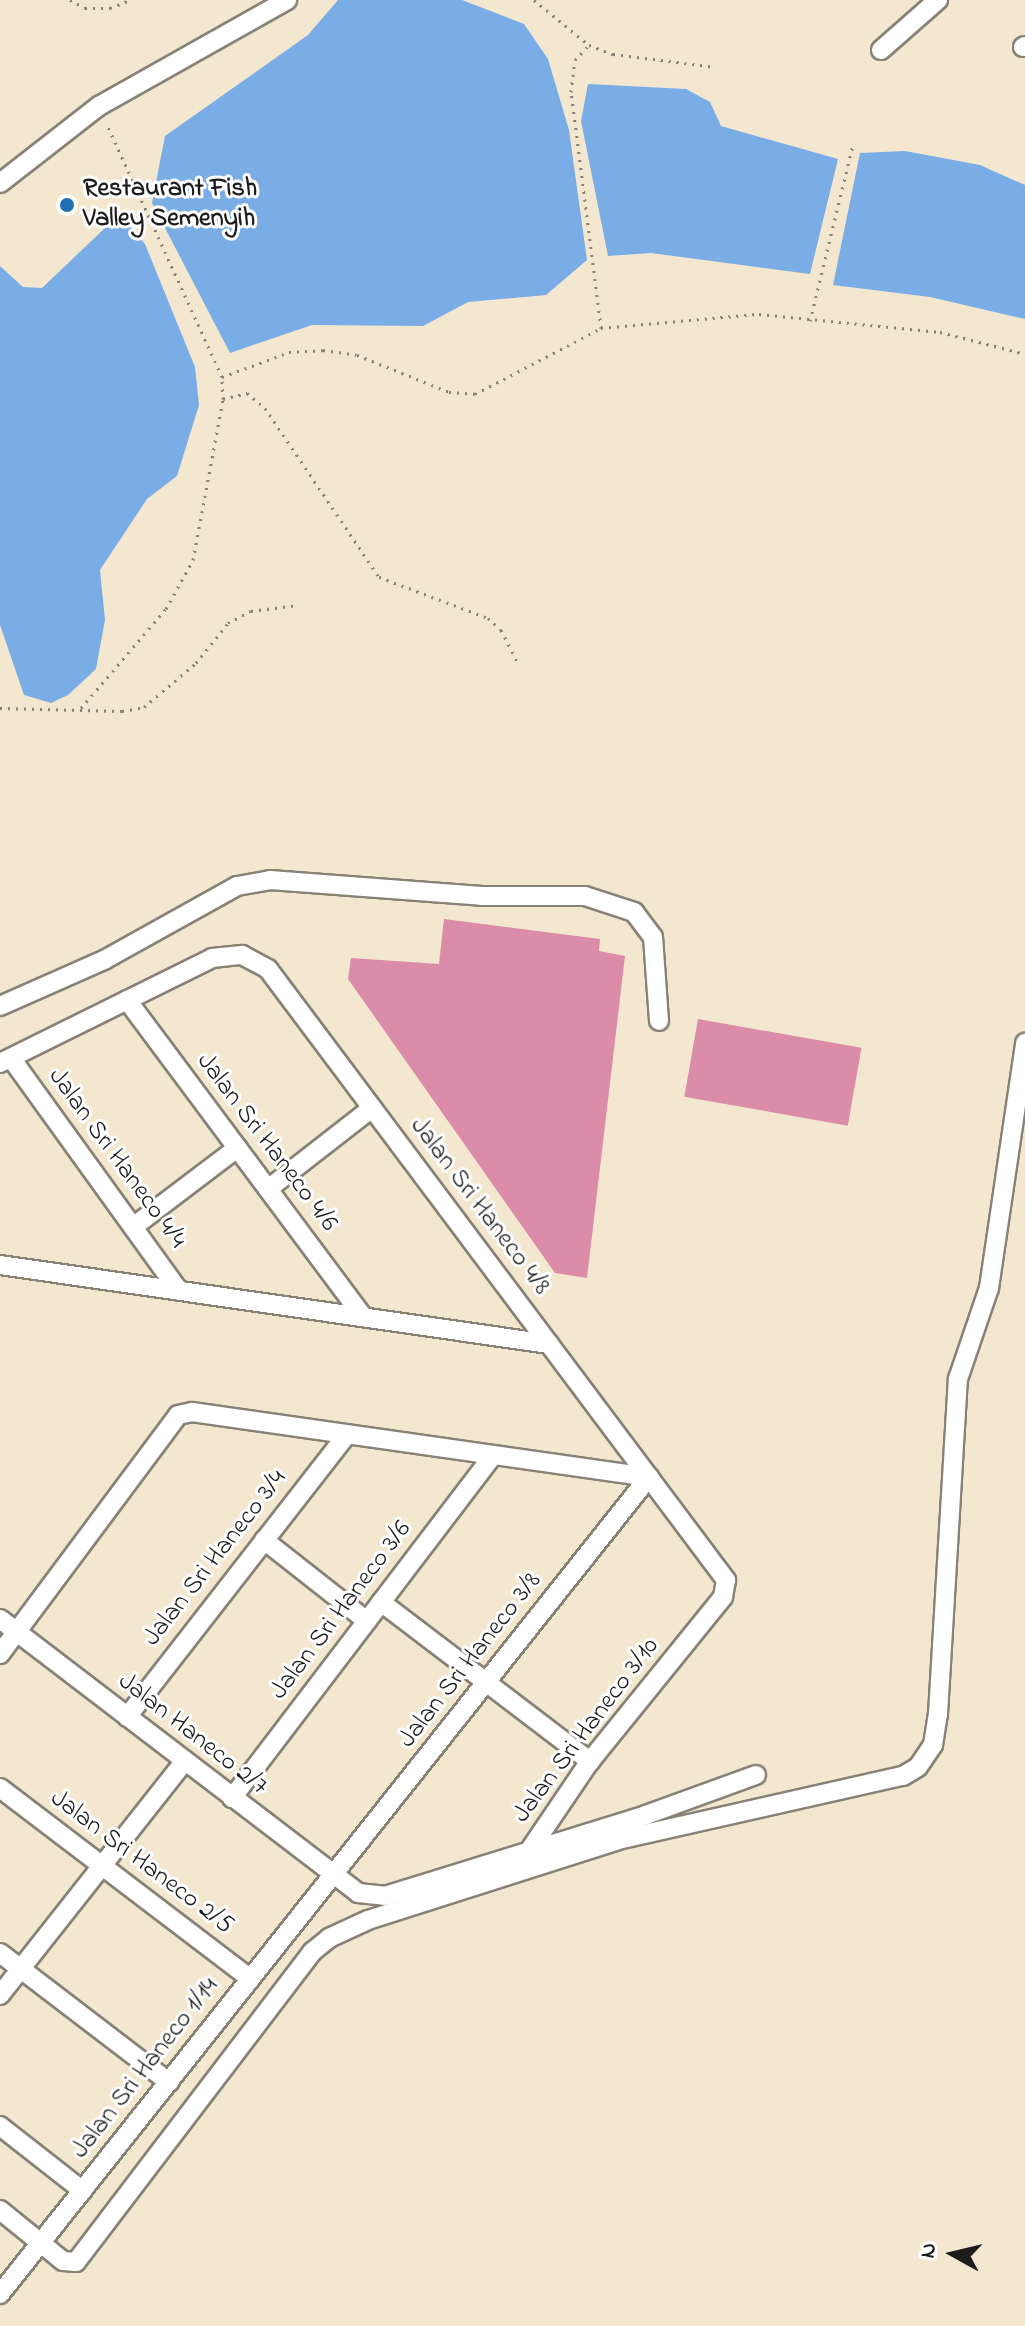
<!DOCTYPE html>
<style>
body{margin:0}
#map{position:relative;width:1025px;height:2326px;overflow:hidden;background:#f4e7d0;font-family:"Indie Flower",sans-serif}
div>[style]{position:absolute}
.water>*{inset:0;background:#7aace6}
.building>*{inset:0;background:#da8ca9;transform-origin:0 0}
.path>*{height:3px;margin-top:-1.5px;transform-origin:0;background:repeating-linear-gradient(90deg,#888276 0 2px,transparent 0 8px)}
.roads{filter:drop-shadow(2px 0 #888276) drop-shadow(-2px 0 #888276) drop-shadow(0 2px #888276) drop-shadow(0 -2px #888276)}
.minor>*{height:18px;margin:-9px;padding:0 9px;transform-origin:9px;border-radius:9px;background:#fff}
.dots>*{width:22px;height:22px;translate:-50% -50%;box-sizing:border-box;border:4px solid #fff;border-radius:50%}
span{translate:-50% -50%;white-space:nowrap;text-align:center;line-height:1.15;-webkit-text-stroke:6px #fff;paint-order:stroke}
.poi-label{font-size:26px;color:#1c1c1c;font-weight:700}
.left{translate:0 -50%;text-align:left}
.street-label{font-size:26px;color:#1c1c1c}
.north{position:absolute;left:913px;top:2214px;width:80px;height:80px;-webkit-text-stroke:6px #fff;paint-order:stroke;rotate:278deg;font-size:22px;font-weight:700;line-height:32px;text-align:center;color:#1c1c1c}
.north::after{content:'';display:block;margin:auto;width:28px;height:36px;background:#1c1c1c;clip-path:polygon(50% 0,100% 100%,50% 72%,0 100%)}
</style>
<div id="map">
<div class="water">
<i style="clip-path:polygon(338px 0,462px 0,524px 24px,548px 59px,569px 130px,587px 260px,546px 295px,468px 302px,423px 326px,312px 325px,230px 353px,152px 203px,165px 136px,308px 35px)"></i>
<i style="clip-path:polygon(588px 84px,686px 89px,710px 102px,721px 126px,838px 159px,810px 274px,651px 253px,608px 256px,581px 121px)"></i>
<i style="clip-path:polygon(905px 151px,980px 165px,1025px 185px,1025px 319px,930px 297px,833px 285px,860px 153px)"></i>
<i style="clip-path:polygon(126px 222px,145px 244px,195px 367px,199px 405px,177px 476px,147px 499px,100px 570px,105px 620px,96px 669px,68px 695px,51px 703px,24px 695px,0 625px,0 266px,23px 287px,42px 288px,106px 227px)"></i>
</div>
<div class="building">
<i style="clip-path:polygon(444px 919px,600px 939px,599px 951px,625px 956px,587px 1278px,555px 1273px,348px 979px,351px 958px,439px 964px)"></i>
<i style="left:698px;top:1019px;width:166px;height:79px;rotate:10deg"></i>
</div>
<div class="path">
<i style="left:70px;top:0;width:17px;rotate:28deg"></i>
<i style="left:85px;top:8px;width:25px"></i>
<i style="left:110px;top:8px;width:22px;rotate:-22deg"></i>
<i style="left:534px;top:0;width:71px;rotate:39.3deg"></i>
<i style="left:810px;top:321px;width:182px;rotate:-76.3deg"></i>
<i style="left:601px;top:328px;width:238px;rotate:-97.2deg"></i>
<i style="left:571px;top:92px;width:32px;rotate:-83deg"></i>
<i style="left:575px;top:60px;width:21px;rotate:-47deg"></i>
<i style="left:589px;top:45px;width:26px;rotate:21deg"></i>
<i style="left:613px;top:54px;width:103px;rotate:7.3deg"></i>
<i style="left:222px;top:377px;width:72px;rotate:-20.5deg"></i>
<i style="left:289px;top:352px;width:34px;rotate:-3deg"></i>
<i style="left:323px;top:350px;width:34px;rotate:8deg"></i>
<i style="left:357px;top:355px;width:99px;rotate:21.9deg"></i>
<i style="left:449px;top:392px;width:26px;rotate:4deg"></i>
<i style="left:475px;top:394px;width:142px;rotate:-27.6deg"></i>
<i style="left:601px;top:328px;width:159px;rotate:-5.1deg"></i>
<i style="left:759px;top:314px;width:182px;rotate:5.7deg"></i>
<i style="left:940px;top:332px;width:88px;rotate:14.5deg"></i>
<i style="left:223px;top:399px;width:25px;rotate:-14deg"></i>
<i style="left:247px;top:393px;width:23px;rotate:40deg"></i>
<i style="left:265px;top:408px;width:204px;rotate:56deg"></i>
<i style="left:379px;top:577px;width:116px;rotate:20.6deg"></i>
<i style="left:488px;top:618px;width:18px;rotate:43deg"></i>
<i style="left:501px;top:630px;width:39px;rotate:63deg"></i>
<i style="left:0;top:708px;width:122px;rotate:1.4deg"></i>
<i style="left:122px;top:711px;width:22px;rotate:-10deg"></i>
<i style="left:144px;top:707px;width:68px;rotate:-40.2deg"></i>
<i style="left:196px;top:663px;width:51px;rotate:-51.3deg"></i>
<i style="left:228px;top:623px;width:26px;rotate:-28deg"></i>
<i style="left:251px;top:611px;width:47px;rotate:-7.3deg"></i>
<i style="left:81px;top:708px;width:130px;rotate:-49.4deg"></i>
<i style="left:166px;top:609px;width:56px;rotate:-61.1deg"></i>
<i style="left:193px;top:560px;width:164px;rotate:-79.4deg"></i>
<i style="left:223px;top:399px;width:22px;rotate:-93deg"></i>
<i style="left:222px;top:377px;width:280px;rotate:-114.5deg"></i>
</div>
<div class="roads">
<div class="minor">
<i style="left:1023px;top:47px;width:2px;rotate:-27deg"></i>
<i style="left:881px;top:50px;width:76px;rotate:-41.3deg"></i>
<i style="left:0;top:183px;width:125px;rotate:-37.9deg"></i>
<i style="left:99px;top:106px;width:216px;rotate:-29.4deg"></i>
<i style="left:127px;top:1000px;width:395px;rotate:53.3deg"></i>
<i style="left:0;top:1006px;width:114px;rotate:-23.9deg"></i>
<i style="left:104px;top:960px;width:152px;rotate:-29.1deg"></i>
<i style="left:237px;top:886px;width:34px;rotate:-10deg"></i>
<i style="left:270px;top:880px;width:212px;rotate:4.3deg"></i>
<i style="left:481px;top:896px;width:104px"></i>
<i style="left:585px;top:896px;width:52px;rotate:18.1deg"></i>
<i style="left:634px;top:912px;width:31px;rotate:53deg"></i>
<i style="left:653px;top:937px;width:84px;rotate:85.9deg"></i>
<i style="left:11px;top:1058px;width:287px;rotate:54.2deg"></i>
<i style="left:0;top:1063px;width:237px;rotate:-26.3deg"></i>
<i style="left:212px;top:958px;width:30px;rotate:-6deg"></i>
<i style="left:242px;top:955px;width:30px;rotate:28deg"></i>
<i style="left:268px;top:969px;width:764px;rotate:53.15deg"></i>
<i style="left:726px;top:1580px;width:17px;rotate:100deg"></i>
<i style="left:723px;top:1597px;width:211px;rotate:129deg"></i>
<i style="left:590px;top:1761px;width:105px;rotate:124.1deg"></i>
<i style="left:268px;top:1189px;width:132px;rotate:-37.9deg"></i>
<i style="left:133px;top:1227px;width:131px;rotate:-37.2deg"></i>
<i style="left:0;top:1265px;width:555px;rotate:8.19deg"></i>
<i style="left:264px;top:1540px;width:131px;rotate:38.2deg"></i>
<i style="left:381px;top:1602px;width:263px;rotate:37.3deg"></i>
<i style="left:0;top:1619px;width:451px;rotate:37.4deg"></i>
<i style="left:358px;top:1893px;width:27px;rotate:6deg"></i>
<i style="left:385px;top:1896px;width:273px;rotate:-17.2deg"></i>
<i style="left:646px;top:1815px;width:117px;rotate:-20deg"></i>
<i style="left:0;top:1654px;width:298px;rotate:-53.3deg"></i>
<i style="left:178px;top:1415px;width:14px;rotate:-12deg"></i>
<i style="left:192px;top:1412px;width:462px;rotate:8.1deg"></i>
<i style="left:127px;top:1717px;width:358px;rotate:-52.1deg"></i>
<i style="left:0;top:1788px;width:315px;rotate:37.3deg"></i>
<i style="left:232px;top:1798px;width:431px;rotate:-52.7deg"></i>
<i style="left:0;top:1953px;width:213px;rotate:37.4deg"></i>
<i style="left:0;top:1995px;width:297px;rotate:-51.7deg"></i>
<i style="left:0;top:2126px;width:105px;rotate:38.1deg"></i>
<i style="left:0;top:2210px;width:81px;rotate:39deg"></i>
<i style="left:63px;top:2261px;width:13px;rotate:4deg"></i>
<i style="left:76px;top:2262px;width:390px;rotate:-52.7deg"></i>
<i style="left:312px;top:1952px;width:22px;rotate:-39deg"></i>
<i style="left:329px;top:1938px;width:43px;rotate:-24.8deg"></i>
<i style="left:368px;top:1920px;width:262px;rotate:-17.7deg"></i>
<i style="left:618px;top:1840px;width:292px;rotate:-12.7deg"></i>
<i style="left:903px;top:1776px;width:17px;rotate:-31deg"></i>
<i style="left:918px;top:1767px;width:27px;rotate:-56deg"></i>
<i style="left:933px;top:1745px;width:31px;rotate:-81deg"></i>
<i style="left:938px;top:1714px;width:336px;rotate:-86.6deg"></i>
<i style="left:958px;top:1379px;width:96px;rotate:-71.2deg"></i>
<i style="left:989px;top:1288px;width:248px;rotate:-81.6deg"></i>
<i style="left:0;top:2294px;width:1043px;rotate:-51.54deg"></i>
</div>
</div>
<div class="dots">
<i style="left:67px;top:205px;background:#1f6fb2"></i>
</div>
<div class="poi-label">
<span class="left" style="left:83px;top:205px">Restaurant Fish<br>Valley Semenyih</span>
</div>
<div class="street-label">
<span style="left:266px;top:1143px;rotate:53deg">Jalan Sri Haneco 4/6</span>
<span style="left:116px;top:1159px;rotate:54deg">Jalan Sri Haneco 4/4</span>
<span style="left:479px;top:1207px;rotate:53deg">Jalan Sri Haneco 4/8</span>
<span style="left:216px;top:1559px;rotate:-52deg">Jalan Sri Haneco 3/4</span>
<span style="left:342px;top:1611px;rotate:-53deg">Jalan Sri Haneco 3/6</span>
<span style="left:471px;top:1661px;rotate:-52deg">Jalan Sri Haneco 3/8</span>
<span style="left:587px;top:1731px;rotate:-53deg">Jalan Sri Haneco 3/10</span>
<span style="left:192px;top:1735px;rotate:38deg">Jalan Haneco 2/7</span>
<span style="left:141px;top:1863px;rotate:37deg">Jalan Sri Haneco 2/5</span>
<span style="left:146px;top:2069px;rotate:-52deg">Jalan Sri Haneco 1/14</span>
</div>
<div class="north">N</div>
</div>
